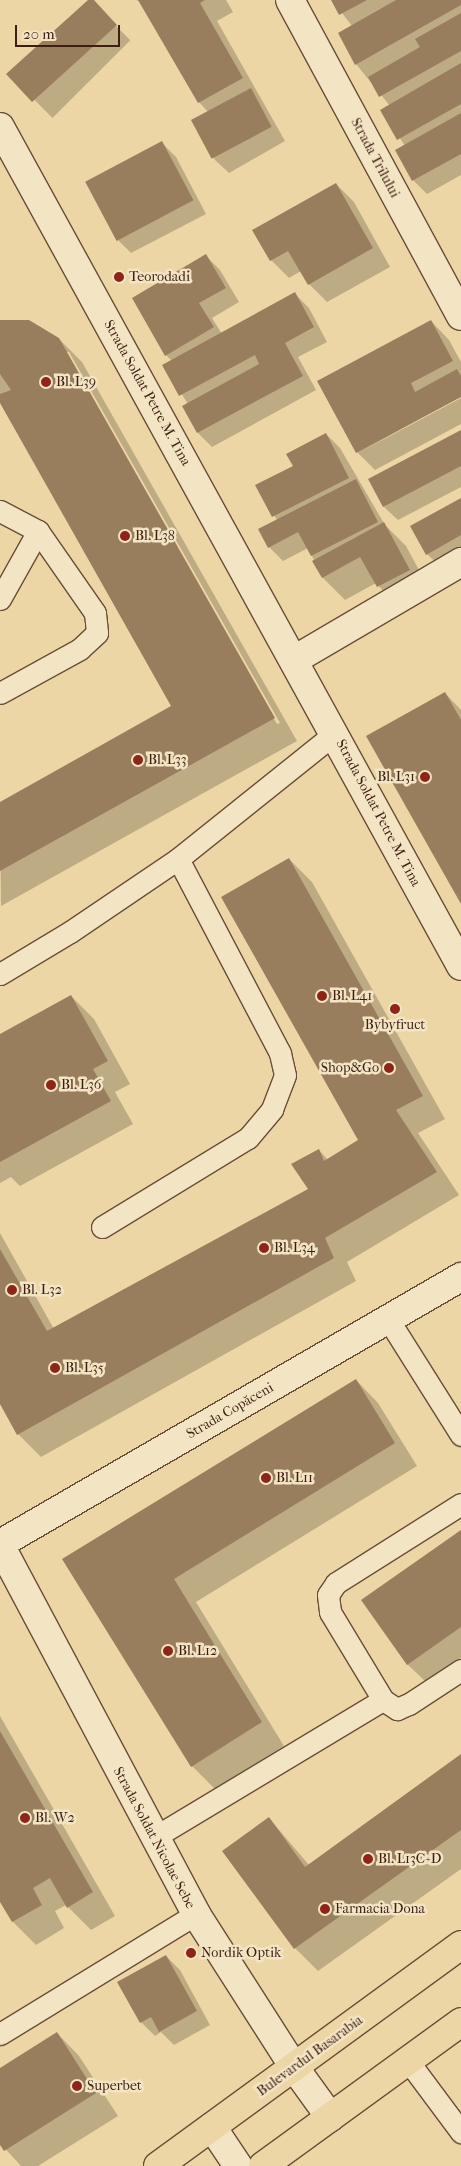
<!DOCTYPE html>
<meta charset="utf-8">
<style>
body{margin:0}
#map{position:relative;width:461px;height:2166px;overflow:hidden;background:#edd6a5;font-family:"IM FELL French Canon",serif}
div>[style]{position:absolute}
.shadow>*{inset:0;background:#0003;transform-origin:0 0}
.building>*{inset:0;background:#997e5e;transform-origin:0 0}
.roads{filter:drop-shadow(1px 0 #694d37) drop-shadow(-1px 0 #694d37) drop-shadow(0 1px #694d37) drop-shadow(0 -1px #694d37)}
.service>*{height:21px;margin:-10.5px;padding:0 10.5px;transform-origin:10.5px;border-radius:10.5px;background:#f3e4c4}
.minor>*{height:28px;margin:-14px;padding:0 14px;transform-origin:14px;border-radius:14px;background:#f3e4c4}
.primary>*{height:28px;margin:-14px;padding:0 14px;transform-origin:14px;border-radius:14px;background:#edd6a5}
.dots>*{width:14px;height:14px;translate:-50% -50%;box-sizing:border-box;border:2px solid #f3e4c4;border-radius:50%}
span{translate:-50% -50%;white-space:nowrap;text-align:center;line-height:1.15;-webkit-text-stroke:5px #f3e4c4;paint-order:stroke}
.street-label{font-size:14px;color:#3d1f12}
.poi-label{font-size:14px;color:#3d1f12}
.left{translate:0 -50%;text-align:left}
.right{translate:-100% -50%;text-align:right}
.scale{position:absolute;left:15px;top:25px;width:105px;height:22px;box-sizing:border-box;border:2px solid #3d1f12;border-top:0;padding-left:6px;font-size:15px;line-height:18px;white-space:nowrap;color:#3d1f12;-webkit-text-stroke:4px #f3e4c4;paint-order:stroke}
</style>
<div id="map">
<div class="shadow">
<i style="left:90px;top:0;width:57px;height:110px;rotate:45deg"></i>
<i style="clip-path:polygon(136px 0,226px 0,233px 12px,217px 21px,285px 141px,229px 173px,215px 160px,193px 122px,209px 113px,199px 102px,141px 2px)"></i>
<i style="clip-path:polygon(332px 0,461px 0,461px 175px,427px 194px,413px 180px,405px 146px,382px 110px,390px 106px,356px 64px,352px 26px)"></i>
<i style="clip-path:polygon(162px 143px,176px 157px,206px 214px,131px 253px,117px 239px)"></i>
<i style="clip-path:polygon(336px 184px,354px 202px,390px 267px,327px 302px,309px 284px,301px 271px,289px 278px,271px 260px)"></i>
<i style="clip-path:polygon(206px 256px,220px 270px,239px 302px,212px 318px,222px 334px,295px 294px,309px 308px,327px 342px,298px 357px,316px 390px,212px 447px,198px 433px,184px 406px,188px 404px,164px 366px,172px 361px,166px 355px)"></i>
<i style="clip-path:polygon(evenodd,0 321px,59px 339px,82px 362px,297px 741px,1px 906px,0 803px,173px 707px,0 401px,0 321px,66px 352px,69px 352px,280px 723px,277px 724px,66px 352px)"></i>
<i style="clip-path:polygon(431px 321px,449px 340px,461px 362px,461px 396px,362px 451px,461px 398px,461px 424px,375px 470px,357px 452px)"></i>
<i style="clip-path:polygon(461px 432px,461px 487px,398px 520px,384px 507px)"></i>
<i style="clip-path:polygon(326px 434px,340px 448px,385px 525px,406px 546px,431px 592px,400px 609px,376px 583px,345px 600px,323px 578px,308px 548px,283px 561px,269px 547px,277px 520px,257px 486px,294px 466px)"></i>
<i style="clip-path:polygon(461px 499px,461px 570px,450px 576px,427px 554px)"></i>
<i style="clip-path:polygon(445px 693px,461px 710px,461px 902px)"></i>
<i style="clip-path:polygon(289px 859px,312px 882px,445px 1119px,418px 1133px,459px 1195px,347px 1262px,356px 1281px,41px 1457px,18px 1434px,0 1402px,0 1233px,54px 1329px,310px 1189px,319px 1150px,328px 1160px,360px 1140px)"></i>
<i style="clip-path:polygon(71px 996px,94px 1019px,130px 1084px,115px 1092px,133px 1124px,20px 1186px,11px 1177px,0 1183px,0 1036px)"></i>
<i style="clip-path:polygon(356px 1380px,378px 1403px,417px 1466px,196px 1602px,284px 1746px,215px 1789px,192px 1766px,64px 1560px)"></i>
<i style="clip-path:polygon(461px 1532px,461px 1658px,426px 1682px,407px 1664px)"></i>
<i style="clip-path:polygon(0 1716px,115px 1916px,91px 1930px,66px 1905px,55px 1911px,64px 1928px,36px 1945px,13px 1922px,0 1900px)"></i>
<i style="clip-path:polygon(461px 1755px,461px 1869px,318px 1971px,295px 1948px,223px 1851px,269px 1818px,309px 1865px)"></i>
<i style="clip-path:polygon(166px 1956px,180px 1970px,210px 2025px,174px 2045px,161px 2032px,155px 2036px,141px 2022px)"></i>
<i style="clip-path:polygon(57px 2033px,79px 2056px,118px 2116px,38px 2166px,21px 2166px,0 2143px,0 2069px)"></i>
</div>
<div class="building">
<i style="clip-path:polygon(88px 0,94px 0,117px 25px,32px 102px,6px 74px)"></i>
<i style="clip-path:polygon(138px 0,205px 0,200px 3px,243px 78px,198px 103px)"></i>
<i style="clip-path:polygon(331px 0,367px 0,339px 15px)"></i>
<i style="clip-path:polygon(396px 0,461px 0,461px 5px,355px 65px,338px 33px)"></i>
<i style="clip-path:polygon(461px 13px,461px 51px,379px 97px,368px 77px,420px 47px,415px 39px)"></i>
<i style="clip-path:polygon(461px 63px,461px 104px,397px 140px,380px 110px)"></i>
<i style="left:251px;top:88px;width:44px;height:68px;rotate:62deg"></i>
<i style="clip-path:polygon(461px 113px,461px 154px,412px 181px,395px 150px)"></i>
<i style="left:162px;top:141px;width:67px;height:87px;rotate:62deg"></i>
<i style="clip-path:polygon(336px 183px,373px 248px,308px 285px,288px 251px,270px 261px,252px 230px)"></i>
<i style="clip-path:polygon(206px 254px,226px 288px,199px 303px,214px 327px,165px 356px,132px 298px)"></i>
<i style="clip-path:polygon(295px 292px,314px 327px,285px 343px,303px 376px,197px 433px,182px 406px,259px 364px,255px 355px,179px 396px,162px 365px)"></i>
<i style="clip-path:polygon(0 320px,29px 320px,59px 338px,275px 718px,0 871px,0 802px,171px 706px,0 403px,0 394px,11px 390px,0 374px)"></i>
<i style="clip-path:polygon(431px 320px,453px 361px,411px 383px,415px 392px,457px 369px,461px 376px,461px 397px,356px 453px,317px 381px)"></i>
<i style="clip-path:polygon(461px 430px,461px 466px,383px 507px,368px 479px)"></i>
<i style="clip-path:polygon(326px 433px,349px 478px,272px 517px,255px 485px,293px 466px,286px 454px)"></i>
<i style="clip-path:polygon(356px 479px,378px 522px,311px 556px,298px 532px,268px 548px,258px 529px)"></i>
<i style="clip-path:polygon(461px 498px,461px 535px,426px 555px,410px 526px)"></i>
<i style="clip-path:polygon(384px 522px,410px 570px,377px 587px,360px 557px,322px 578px,312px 561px)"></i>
<i style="clip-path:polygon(445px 692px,461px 720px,461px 904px,366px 736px)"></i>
<i style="clip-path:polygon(289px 858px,423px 1096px,396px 1110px,437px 1172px,325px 1238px,334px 1258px,17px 1435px,0 1404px,0 1249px,47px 1331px,308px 1189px,291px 1164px,319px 1149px,324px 1161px,358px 1140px,221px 897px)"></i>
<i style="clip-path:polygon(71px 995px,108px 1061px,93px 1069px,111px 1101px,0 1162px,0 1034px)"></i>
<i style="clip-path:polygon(356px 1379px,395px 1443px,174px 1579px,262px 1722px,191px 1767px,62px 1559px)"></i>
<i style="clip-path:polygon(461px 1530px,461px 1627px,407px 1665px,361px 1600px)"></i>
<i style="clip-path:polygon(0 1731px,93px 1892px,67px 1908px,50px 1878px,33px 1888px,42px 1905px,12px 1922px,0 1902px)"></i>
<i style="clip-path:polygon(461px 1754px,461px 1830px,294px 1949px,222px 1851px,269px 1817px,305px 1867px)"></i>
<i style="clip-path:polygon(166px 1955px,197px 2011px,159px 2032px,151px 2017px,140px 2023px,117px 1982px)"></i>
<i style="clip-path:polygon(57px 2032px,96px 2093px,4px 2151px,0 2145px,0 2068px)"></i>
</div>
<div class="roads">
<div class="service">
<i style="left:0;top:511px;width:43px;rotate:27.8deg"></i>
<i style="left:38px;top:531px;width:100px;rotate:55.2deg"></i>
<i style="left:95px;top:613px;width:20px;rotate:84deg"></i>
<i style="left:97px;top:633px;width:23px;rotate:137deg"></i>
<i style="left:80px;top:649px;width:91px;rotate:151.2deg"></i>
<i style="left:0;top:599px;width:78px;rotate:-60.8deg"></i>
<i style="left:0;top:974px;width:82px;rotate:-31deg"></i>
<i style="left:70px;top:932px;width:130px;rotate:-34.1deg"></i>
<i style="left:178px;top:859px;width:201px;rotate:-38.7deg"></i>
<i style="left:102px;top:1227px;width:171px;rotate:-31.4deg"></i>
<i style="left:248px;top:1138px;width:38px;rotate:-50deg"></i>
<i style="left:272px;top:1109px;width:36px;rotate:-69deg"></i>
<i style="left:285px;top:1075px;width:23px;rotate:-103deg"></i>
<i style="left:280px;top:1053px;width:219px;rotate:-117.7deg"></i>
<i style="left:388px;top:1319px;width:137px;rotate:57.8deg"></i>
<i style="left:461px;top:1504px;width:148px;rotate:147.7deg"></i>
<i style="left:336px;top:1583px;width:14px;rotate:124deg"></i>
<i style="left:328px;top:1595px;width:17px;rotate:83deg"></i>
<i style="left:330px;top:1612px;width:103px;rotate:58.9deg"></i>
<i style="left:383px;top:1700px;width:17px;rotate:33deg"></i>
<i style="left:397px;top:1709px;width:13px;rotate:-23deg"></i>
<i style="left:409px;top:1704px;width:62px;rotate:-33.2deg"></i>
<i style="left:153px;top:1838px;width:268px;rotate:-31deg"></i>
<i style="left:0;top:2034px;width:230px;rotate:-31.5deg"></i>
<i style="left:408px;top:2061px;width:89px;rotate:53.3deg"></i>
</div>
<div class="minor">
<i style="left:290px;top:0;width:359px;rotate:61.6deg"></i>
<i style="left:0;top:127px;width:957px;rotate:61.21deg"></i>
<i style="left:294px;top:660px;width:194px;rotate:-30.4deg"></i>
<i style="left:0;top:1544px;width:533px;rotate:-30.08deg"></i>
<i style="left:0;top:1545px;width:418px;rotate:62deg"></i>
<i style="left:196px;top:1914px;width:182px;rotate:57.4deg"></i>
<i style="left:294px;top:2067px;width:62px;rotate:54.2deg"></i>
<i style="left:212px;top:2127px;width:47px;rotate:56.3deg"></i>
</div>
<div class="primary">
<i style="left:158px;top:2166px;width:375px;rotate:-36.1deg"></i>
<i style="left:263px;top:2166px;width:245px;rotate:-36deg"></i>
</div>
</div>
<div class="dots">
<i style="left:119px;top:277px;background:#8f2418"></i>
<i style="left:46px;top:382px;background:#8f2418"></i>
<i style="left:125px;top:536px;background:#8f2418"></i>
<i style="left:138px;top:760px;background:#8f2418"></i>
<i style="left:425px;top:777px;background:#8f2418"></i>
<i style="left:322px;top:996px;background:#8f2418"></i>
<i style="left:395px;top:1009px;background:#8f2418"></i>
<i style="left:389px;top:1068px;background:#8f2418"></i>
<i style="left:51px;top:1085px;background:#8f2418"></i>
<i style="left:264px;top:1248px;background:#8f2418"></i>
<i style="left:12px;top:1290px;background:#8f2418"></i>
<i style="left:55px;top:1368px;background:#8f2418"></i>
<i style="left:266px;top:1478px;background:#8f2418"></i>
<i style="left:168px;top:1651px;background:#8f2418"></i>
<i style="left:25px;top:1818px;background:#8f2418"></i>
<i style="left:368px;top:1859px;background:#8f2418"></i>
<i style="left:325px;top:1909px;background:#8f2418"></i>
<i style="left:191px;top:1953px;background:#8f2418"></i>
<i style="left:77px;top:2086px;background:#8f2418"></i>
</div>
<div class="street-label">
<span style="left:375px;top:158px;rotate:62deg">Strada Trilului</span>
<span style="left:147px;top:393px;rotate:61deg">Strada Soldat Petre M. Tina</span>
<span style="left:378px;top:813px;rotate:62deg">Strada Soldat Petre M. Tina</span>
<span style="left:230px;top:1411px;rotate:-30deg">Strada Copăceni</span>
<span style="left:154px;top:1838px;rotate:62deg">Strada Soldat Nicolae Sebe</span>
<span style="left:310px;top:2056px;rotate:-36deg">Bulevardul Basarabia</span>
</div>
<div class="poi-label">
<span class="left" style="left:129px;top:277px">Teorodadi</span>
<span class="left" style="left:56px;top:382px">Bl. L39</span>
<span class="left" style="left:135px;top:536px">Bl. L38</span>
<span class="left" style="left:148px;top:760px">Bl. L33</span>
<span class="right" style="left:415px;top:777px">Bl. L31</span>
<span class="left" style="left:332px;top:996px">Bl. L41</span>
<span style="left:395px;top:1025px">Bybyfruct</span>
<span class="right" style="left:379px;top:1068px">Shop&amp;Go</span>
<span class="left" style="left:61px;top:1085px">Bl. L36</span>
<span class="left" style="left:274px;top:1248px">Bl. L34</span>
<span class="left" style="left:22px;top:1290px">Bl. L32</span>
<span class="left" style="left:65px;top:1368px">Bl. L35</span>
<span class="left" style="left:276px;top:1478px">Bl. L11</span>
<span class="left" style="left:178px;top:1651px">Bl. L12</span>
<span class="left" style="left:35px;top:1818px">Bl. W2</span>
<span class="left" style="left:378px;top:1859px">Bl. L13C+D</span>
<span class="left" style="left:335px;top:1909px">Farmacia Dona</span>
<span class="left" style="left:201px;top:1953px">Nordik Optik</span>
<span class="left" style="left:87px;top:2086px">Superbet</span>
</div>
<div class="scale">20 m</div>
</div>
